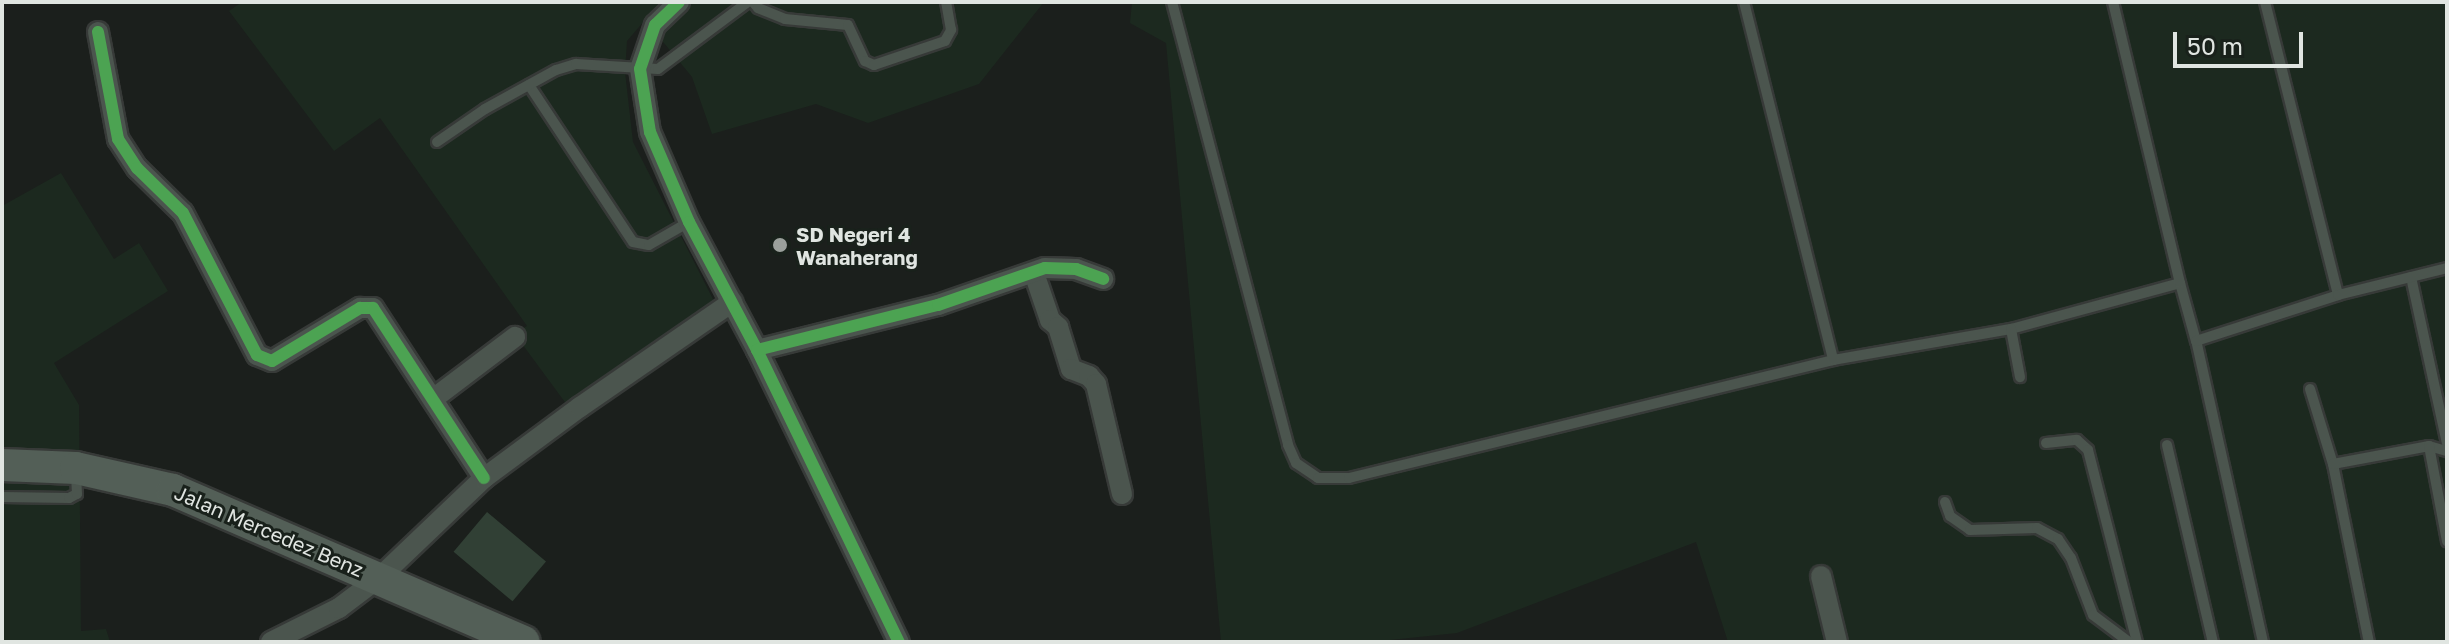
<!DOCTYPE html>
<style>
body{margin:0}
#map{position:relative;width:2449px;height:644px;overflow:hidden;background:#1b1f1c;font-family:"Golos Text",sans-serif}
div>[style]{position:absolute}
.built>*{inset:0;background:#1c291f}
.building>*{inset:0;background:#314035;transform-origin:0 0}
.roads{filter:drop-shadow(2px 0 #373a38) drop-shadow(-2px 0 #373a38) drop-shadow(0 2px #373a38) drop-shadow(0 -2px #373a38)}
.lane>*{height:10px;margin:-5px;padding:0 5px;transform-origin:5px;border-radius:5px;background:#4b554e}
.street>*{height:20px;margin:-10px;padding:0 10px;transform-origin:10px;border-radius:10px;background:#4b554e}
.primary>*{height:32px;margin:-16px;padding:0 16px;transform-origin:16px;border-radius:16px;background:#535f57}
.cycleway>*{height:12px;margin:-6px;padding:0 6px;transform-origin:6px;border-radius:6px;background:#4ca352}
.dots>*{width:22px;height:22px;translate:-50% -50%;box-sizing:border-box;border:4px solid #19211b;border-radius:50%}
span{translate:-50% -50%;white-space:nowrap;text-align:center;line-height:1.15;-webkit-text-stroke:6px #19211b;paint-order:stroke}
.poi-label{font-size:20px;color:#e0e5e1;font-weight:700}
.left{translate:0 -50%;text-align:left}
.street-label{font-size:20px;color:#e0e5e1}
.frame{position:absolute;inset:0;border:4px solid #e0e5e1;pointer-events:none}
.scale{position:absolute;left:2173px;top:32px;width:130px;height:36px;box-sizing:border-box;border:4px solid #e0e5e1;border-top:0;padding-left:10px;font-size:24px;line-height:28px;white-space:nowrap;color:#e0e5e1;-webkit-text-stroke:6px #19211b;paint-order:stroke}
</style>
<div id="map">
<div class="built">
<i style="clip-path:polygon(242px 2px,1044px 2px,979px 84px,868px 123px,816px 104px,712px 134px,692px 77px,645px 20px,627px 41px,625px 72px,633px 142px,718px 309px,570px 409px,514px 333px,527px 326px,380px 118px,334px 151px,229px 11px)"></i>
<i style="clip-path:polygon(1132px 2px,2447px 2px,2447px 642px,1728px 642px,1696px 542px,1457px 633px,1371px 642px,1221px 642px,1166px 43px,1130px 23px)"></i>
<i style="clip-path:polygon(61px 173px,114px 259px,139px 243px,168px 291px,54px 363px,79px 405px,81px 631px,106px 629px,110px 642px,2px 642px,2px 206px)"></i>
</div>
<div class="building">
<i style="left:487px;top:512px;width:77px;height:52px;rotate:40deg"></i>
</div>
<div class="roads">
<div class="lane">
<i style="left:753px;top:2px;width:8px;rotate:50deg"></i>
<i style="left:758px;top:8px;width:29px;rotate:22deg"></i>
<i style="left:785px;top:19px;width:63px;rotate:5.4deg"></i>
<i style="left:848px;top:25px;width:40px;rotate:65deg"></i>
<i style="left:865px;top:61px;width:10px;rotate:24deg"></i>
<i style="left:874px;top:65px;width:75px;rotate:-18.7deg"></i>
<i style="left:945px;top:41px;width:13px;rotate:-61deg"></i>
<i style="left:951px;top:30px;width:28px;rotate:-100deg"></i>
<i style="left:1172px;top:2px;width:458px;rotate:75.3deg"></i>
<i style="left:1288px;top:445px;width:20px;rotate:66deg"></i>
<i style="left:1296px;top:463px;width:27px;rotate:34deg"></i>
<i style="left:1318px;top:478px;width:31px"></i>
<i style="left:1349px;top:478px;width:498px;rotate:-13.7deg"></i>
<i style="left:1833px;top:360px;width:181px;rotate:-9.9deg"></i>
<i style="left:2011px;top:329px;width:175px;rotate:-15.2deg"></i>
<i style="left:2180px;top:283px;width:60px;rotate:74.6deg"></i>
<i style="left:1744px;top:2px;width:369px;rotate:76deg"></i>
<i style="left:2113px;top:2px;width:289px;rotate:76.6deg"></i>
<i style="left:2265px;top:2px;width:302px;rotate:76deg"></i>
<i style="left:529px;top:85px;width:188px;rotate:56.5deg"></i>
<i style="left:633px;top:242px;width:16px;rotate:11deg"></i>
<i style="left:649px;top:245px;width:46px;rotate:-29.9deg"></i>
<i style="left:437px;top:142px;width:58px;rotate:-34.5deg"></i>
<i style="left:485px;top:109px;width:81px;rotate:-28.8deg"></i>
<i style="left:556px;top:70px;width:21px;rotate:-17deg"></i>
<i style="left:576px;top:64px;width:82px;rotate:3.5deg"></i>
<i style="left:658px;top:69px;width:112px;rotate:-36.7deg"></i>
<i style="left:2411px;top:277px;width:170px;rotate:77.8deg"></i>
<i style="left:2011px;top:329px;width:49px;rotate:79.4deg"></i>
<i style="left:2310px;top:389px;width:78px;rotate:73deg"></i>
<i style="left:2333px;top:464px;width:182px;rotate:78.6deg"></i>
<i style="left:2046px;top:443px;width:31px;rotate:-6deg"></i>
<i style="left:2077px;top:440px;width:15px;rotate:42deg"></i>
<i style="left:2088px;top:450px;width:198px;rotate:75.7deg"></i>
<i style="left:2167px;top:445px;width:202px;rotate:76.9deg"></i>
<i style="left:2429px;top:446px;width:19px;rotate:16deg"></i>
<i style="left:2333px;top:464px;width:98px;rotate:-10.6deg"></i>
<i style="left:2429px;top:446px;width:97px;rotate:79.3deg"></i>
<i style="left:2px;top:497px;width:67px;rotate:0.9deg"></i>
<i style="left:69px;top:498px;width:9px;rotate:-27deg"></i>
<i style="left:77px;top:494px;width:22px;rotate:-93deg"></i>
<i style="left:1945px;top:502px;width:15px;rotate:70deg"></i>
<i style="left:1950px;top:516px;width:24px;rotate:35deg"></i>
<i style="left:1970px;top:530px;width:67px;rotate:-1.7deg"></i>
<i style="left:2037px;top:528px;width:24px;rotate:28deg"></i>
<i style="left:2058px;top:539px;width:23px;rotate:56deg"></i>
<i style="left:2071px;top:558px;width:61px;rotate:68.9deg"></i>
<i style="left:2093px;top:615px;width:45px;rotate:36.9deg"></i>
<i style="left:2263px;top:642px;width:308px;rotate:-102.5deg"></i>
<i style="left:2196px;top:341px;width:149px;rotate:-17.9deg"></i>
<i style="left:2338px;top:295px;width:112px;rotate:-13.9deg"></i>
</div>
<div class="street">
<i style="left:679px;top:2px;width:33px;rotate:136deg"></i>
<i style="left:655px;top:25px;width:46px;rotate:108.8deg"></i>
<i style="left:640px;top:69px;width:64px;rotate:81deg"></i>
<i style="left:650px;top:132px;width:98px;rotate:66.6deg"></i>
<i style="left:689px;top:222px;width:145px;rotate:62deg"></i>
<i style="left:757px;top:350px;width:325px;rotate:64.1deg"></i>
<i style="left:98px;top:32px;width:109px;rotate:79.4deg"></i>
<i style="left:118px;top:139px;width:35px;rotate:57deg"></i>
<i style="left:137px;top:168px;width:64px;rotate:44.4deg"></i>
<i style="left:183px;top:213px;width:160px;rotate:62.5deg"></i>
<i style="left:257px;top:355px;width:16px;rotate:22deg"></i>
<i style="left:272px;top:361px;width:103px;rotate:-31.1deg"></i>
<i style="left:360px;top:308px;width:13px"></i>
<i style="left:373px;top:308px;width:203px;rotate:56.9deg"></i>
<i style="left:1034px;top:273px;width:50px;rotate:71.2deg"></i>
<i style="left:1050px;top:320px;width:11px;rotate:41deg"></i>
<i style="left:1058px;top:327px;width:44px;rotate:72.8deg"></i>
<i style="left:1071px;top:369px;width:19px;rotate:21deg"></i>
<i style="left:1089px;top:376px;width:11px;rotate:49deg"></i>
<i style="left:1096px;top:384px;width:113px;rotate:76.7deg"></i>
<i style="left:757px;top:350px;width:187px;rotate:-14deg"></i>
<i style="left:938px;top:305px;width:113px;rotate:-19.1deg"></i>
<i style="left:1045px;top:268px;width:31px;rotate:2deg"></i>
<i style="left:1076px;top:269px;width:29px;rotate:20deg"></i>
<i style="left:433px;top:399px;width:103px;rotate:-37.1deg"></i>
<i style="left:1821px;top:576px;width:68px;rotate:76.4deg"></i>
<i style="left:271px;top:642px;width:76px;rotate:-26.6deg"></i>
<i style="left:339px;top:608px;width:51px;rotate:-37.1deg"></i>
<i style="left:380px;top:577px;width:144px;rotate:-43.6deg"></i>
<i style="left:484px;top:478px;width:119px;rotate:-36.5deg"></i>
<i style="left:580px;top:407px;width:185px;rotate:-34.6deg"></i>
</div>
<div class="primary">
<i style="left:2px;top:465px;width:74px;rotate:2.3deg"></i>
<i style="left:76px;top:468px;width:99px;rotate:12.8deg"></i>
<i style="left:173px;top:490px;width:382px;rotate:23.4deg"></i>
</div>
</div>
<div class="cycleway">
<i style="left:679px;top:2px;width:33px;rotate:136deg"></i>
<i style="left:655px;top:25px;width:46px;rotate:108.8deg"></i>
<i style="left:640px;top:69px;width:64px;rotate:81deg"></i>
<i style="left:650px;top:132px;width:98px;rotate:66.6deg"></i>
<i style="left:689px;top:222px;width:145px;rotate:62deg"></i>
<i style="left:757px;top:350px;width:325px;rotate:64.1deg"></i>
<i style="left:98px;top:32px;width:109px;rotate:79.4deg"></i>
<i style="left:118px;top:139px;width:35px;rotate:57deg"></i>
<i style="left:137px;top:168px;width:64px;rotate:44.4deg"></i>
<i style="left:183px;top:213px;width:160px;rotate:62.5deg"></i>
<i style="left:257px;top:355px;width:16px;rotate:22deg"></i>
<i style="left:272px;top:361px;width:103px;rotate:-31.1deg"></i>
<i style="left:360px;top:308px;width:13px"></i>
<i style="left:373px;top:308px;width:203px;rotate:56.9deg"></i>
<i style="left:757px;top:350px;width:187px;rotate:-14deg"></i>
<i style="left:938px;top:305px;width:113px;rotate:-19.1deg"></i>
<i style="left:1045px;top:268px;width:31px;rotate:2deg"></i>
<i style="left:1076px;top:269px;width:29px;rotate:20deg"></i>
</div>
<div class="dots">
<i style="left:780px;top:245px;background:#9ba09c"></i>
</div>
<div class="poi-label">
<span class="left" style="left:796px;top:246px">SD Negeri 4<br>Wanaherang</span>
</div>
<div class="street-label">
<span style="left:269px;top:531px;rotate:23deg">Jalan Mercedez Benz</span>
</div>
<div class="frame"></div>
<div class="scale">50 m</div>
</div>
